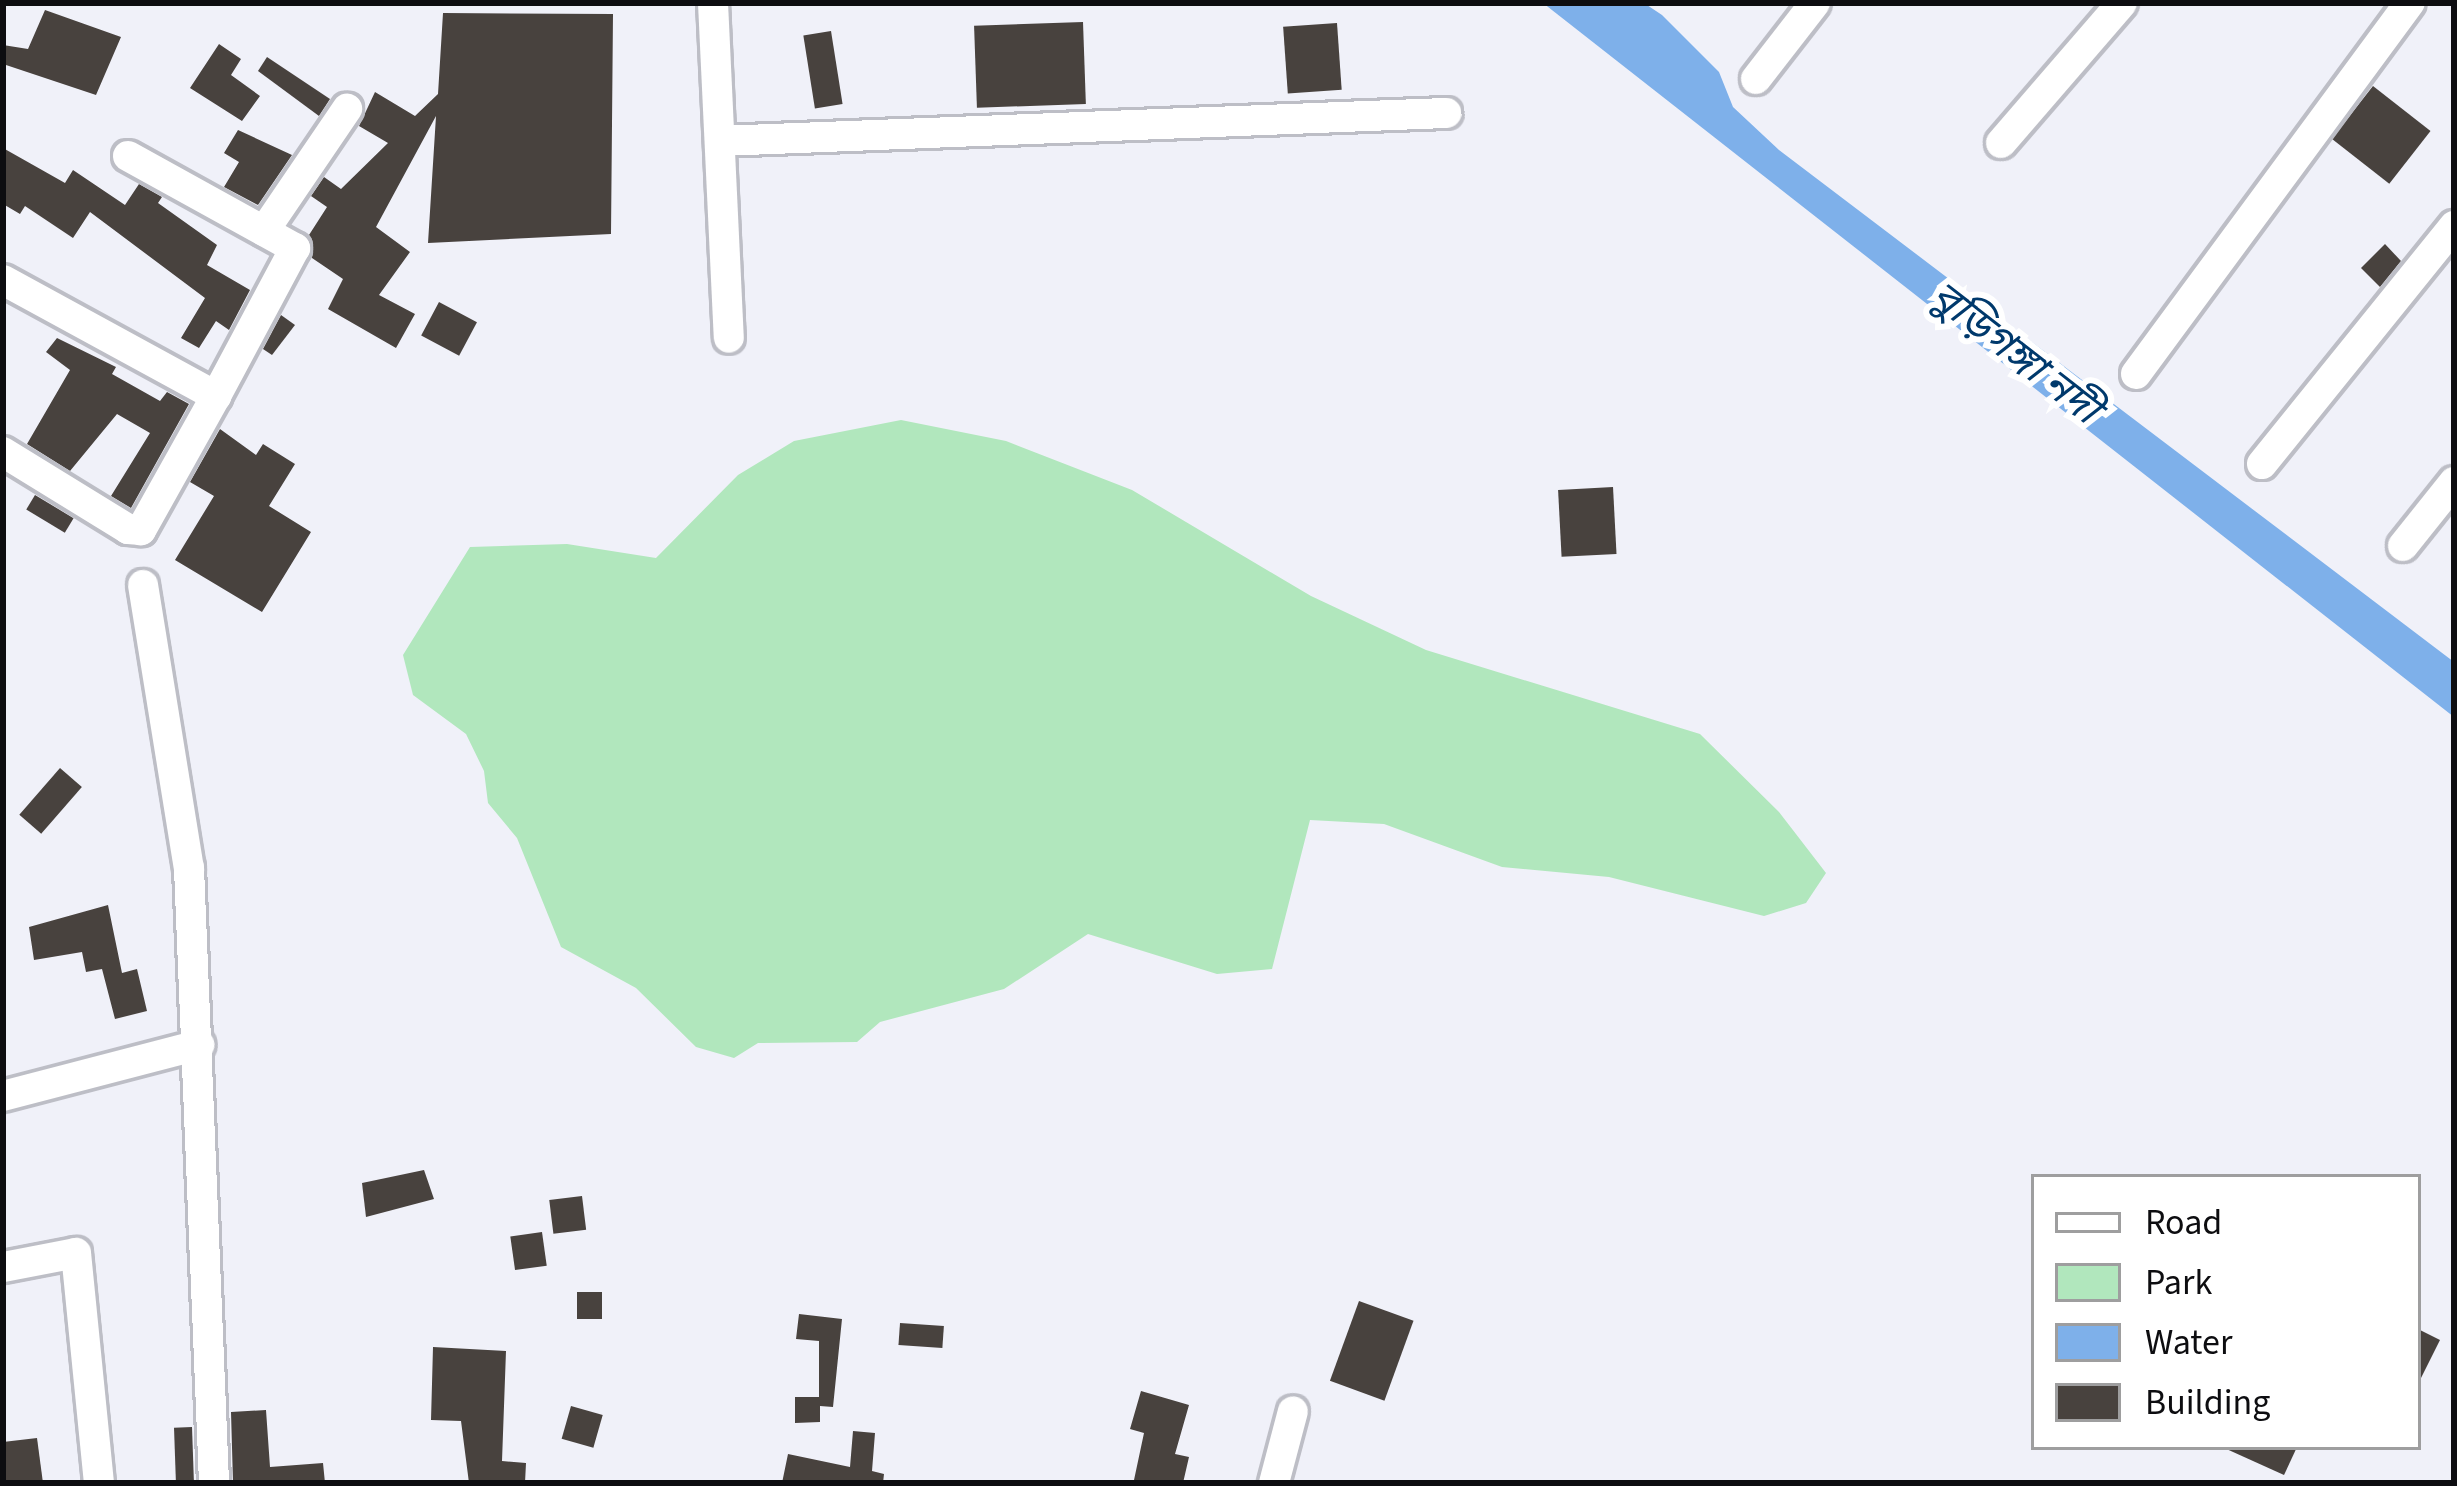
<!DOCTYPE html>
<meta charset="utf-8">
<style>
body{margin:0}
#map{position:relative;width:2457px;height:1486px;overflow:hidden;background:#f0f1f9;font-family:"Source Sans 3","Noto Sans Bengali",sans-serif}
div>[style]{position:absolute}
.green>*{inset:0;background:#b1e7bd}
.water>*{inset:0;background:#7eb0ea}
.building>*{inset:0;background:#48423e;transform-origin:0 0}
.roads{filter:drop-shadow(3px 0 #bdbec6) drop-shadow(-3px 0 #bdbec6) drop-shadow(0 3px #bdbec6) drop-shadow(0 -3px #bdbec6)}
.minor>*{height:30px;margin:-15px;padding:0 15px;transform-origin:15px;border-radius:15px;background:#fff}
span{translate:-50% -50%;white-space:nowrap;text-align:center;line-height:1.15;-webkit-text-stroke:12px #fff;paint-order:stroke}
.water-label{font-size:42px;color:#00396c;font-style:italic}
.frame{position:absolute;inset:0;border:6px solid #0d0d10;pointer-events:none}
.legend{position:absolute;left:2031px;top:1174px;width:390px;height:276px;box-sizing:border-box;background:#fff;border:3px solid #9e9e9f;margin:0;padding:15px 21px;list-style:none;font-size:36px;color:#0d0d10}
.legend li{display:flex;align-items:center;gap:24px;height:60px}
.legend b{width:60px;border:3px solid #9e9e9f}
</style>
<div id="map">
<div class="green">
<i style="clip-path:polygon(901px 420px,1006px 441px,1132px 490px,1311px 596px,1426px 650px,1700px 734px,1779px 812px,1826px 873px,1806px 903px,1764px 916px,1609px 877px,1502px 867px,1384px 824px,1310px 820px,1272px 969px,1217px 974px,1088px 934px,1004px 989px,880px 1022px,857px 1042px,758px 1043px,734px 1058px,696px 1047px,636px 988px,561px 947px,517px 838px,488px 803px,484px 771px,466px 734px,413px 695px,403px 655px,470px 547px,567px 544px,656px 558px,738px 475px,794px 441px)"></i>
</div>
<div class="water">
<i style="clip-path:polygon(1543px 3px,1644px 3px,1662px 15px,1719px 72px,1733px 107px,1779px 150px,2454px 662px,2454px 717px)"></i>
</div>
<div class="building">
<i style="clip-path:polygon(45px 10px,121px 37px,96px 95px,3px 64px,3px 45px,28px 49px)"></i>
<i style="clip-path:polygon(443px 13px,613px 14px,611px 234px,428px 243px,436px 116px,376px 227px,410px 252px,379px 295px,415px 314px,396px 348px,328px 309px,343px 279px,312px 258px,309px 235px,327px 207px,311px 196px,324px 177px,341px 189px,388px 143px,359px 126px,375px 92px,415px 116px,438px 94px)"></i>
<i style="left:1083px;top:22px;width:82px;height:109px;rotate:88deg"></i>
<i style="left:1337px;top:23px;width:67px;height:54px;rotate:86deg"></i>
<i style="left:831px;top:31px;width:74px;height:28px;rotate:81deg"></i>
<i style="clip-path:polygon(219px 44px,241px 59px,231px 75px,260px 96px,242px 121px,190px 88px)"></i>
<i style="clip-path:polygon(267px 57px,330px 99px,319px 116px,258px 71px)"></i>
<i style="left:2373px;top:86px;width:73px;height:67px;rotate:38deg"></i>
<i style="clip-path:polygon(238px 130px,292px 155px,258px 205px,224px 187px,239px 162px,224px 153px)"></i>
<i style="clip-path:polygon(3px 148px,65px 183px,73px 170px,125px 205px,139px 184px,162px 197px,158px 203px,217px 245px,207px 265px,250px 290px,229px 330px,216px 321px,199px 348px,181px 338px,205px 298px,90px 212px,73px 238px,25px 206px,20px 214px,3px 204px)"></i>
<i style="clip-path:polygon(2385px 244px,2401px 261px,2380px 287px,2361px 268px)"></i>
<i style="left:439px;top:302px;width:43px;height:38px;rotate:28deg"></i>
<i style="clip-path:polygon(281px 315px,295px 325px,272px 355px,263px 349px)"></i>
<i style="clip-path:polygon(57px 338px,116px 367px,112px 374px,160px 401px,167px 392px,189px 404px,131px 508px,111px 496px,150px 433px,117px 414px,70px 471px,27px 444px,70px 370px,46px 352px)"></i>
<i style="clip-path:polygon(220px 429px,256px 455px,263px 444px,295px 464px,269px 506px,311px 532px,262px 612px,175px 560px,214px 496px,190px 482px)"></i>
<i style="left:1613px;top:487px;width:67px;height:55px;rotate:87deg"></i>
<i style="left:35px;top:495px;width:45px;height:17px;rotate:31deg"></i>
<i style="left:60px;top:768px;width:29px;height:62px;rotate:41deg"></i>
<i style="clip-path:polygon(108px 905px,122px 973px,137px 969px,147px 1011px,115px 1019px,102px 969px,86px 972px,82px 952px,34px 960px,29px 927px)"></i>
<i style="clip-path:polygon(424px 1170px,434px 1199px,366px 1217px,362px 1183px)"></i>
<i style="left:582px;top:1196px;width:34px;height:33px;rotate:83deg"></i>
<i style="left:542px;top:1232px;width:34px;height:32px;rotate:82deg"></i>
<i style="left:602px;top:1292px;width:27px;height:25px;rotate:90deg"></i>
<i style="left:1359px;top:1301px;width:58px;height:85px;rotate:20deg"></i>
<i style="clip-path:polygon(799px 1314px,842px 1319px,833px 1407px,820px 1406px,820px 1422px,795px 1423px,795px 1397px,819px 1397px,819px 1341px,796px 1339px)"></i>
<i style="left:900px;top:1323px;width:44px;height:22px;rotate:4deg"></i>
<i style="clip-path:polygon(2418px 1329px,2440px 1340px,2418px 1384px)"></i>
<i style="clip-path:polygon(433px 1347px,506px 1351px,502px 1461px,526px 1463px,525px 1483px,469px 1483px,461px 1421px,431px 1420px)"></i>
<i style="clip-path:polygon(1141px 1391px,1189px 1405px,1175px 1454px,1189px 1457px,1183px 1483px,1134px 1480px,1144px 1433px,1130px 1429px)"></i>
<i style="left:571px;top:1406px;width:33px;height:34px;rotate:16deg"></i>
<i style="clip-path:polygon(266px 1410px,270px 1467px,323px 1463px,325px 1483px,233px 1483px,231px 1412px)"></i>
<i style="left:192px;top:1427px;width:56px;height:18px;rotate:88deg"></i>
<i style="clip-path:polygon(853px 1431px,875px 1433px,872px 1471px,884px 1474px,883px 1483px,782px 1483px,788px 1454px,850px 1467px)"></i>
<i style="clip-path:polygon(37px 1438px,43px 1483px,3px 1483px,3px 1442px)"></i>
<i style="clip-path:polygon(2222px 1447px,2297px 1447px,2284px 1475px)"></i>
</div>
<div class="roads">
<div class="minor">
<i style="left:713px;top:3px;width:335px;rotate:87.3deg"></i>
<i style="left:1756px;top:79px;width:96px;rotate:-52.2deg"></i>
<i style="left:720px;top:141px;width:727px;rotate:-2.21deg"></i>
<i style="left:2001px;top:143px;width:185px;rotate:-49.2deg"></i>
<i style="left:128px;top:156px;width:191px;rotate:28.9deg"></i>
<i style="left:295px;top:248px;width:168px;rotate:118.1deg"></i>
<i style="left:264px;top:231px;width:148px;rotate:-55.8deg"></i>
<i style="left:3px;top:280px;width:243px;rotate:28.6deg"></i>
<i style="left:216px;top:396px;width:154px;rotate:119.2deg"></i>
<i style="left:141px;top:530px;width:13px;rotate:-176deg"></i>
<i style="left:128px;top:529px;width:147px;rotate:-148.4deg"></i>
<i style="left:2136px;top:374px;width:461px;rotate:-53.6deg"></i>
<i style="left:2262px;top:464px;width:306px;rotate:-51.1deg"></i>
<i style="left:2403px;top:546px;width:82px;rotate:-51.4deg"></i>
<i style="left:143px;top:585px;width:287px;rotate:80.8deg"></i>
<i style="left:189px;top:868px;width:616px;rotate:87.67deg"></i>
<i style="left:3px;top:1096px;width:203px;rotate:-14.6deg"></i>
<i style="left:3px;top:1267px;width:74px;rotate:-10.9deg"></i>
<i style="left:76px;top:1253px;width:231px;rotate:84.3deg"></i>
<i style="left:1274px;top:1483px;width:74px;rotate:-75.2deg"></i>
</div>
</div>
<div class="water-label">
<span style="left:2015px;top:353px;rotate:38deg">বুড়িগঙ্গা নদী</span>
</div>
<div class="frame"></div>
<ul class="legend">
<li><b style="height:15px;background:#fff"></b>Road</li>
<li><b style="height:33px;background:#b1e7bd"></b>Park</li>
<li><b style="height:33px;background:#7eb0ea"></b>Water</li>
<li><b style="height:33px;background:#48423e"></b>Building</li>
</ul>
</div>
